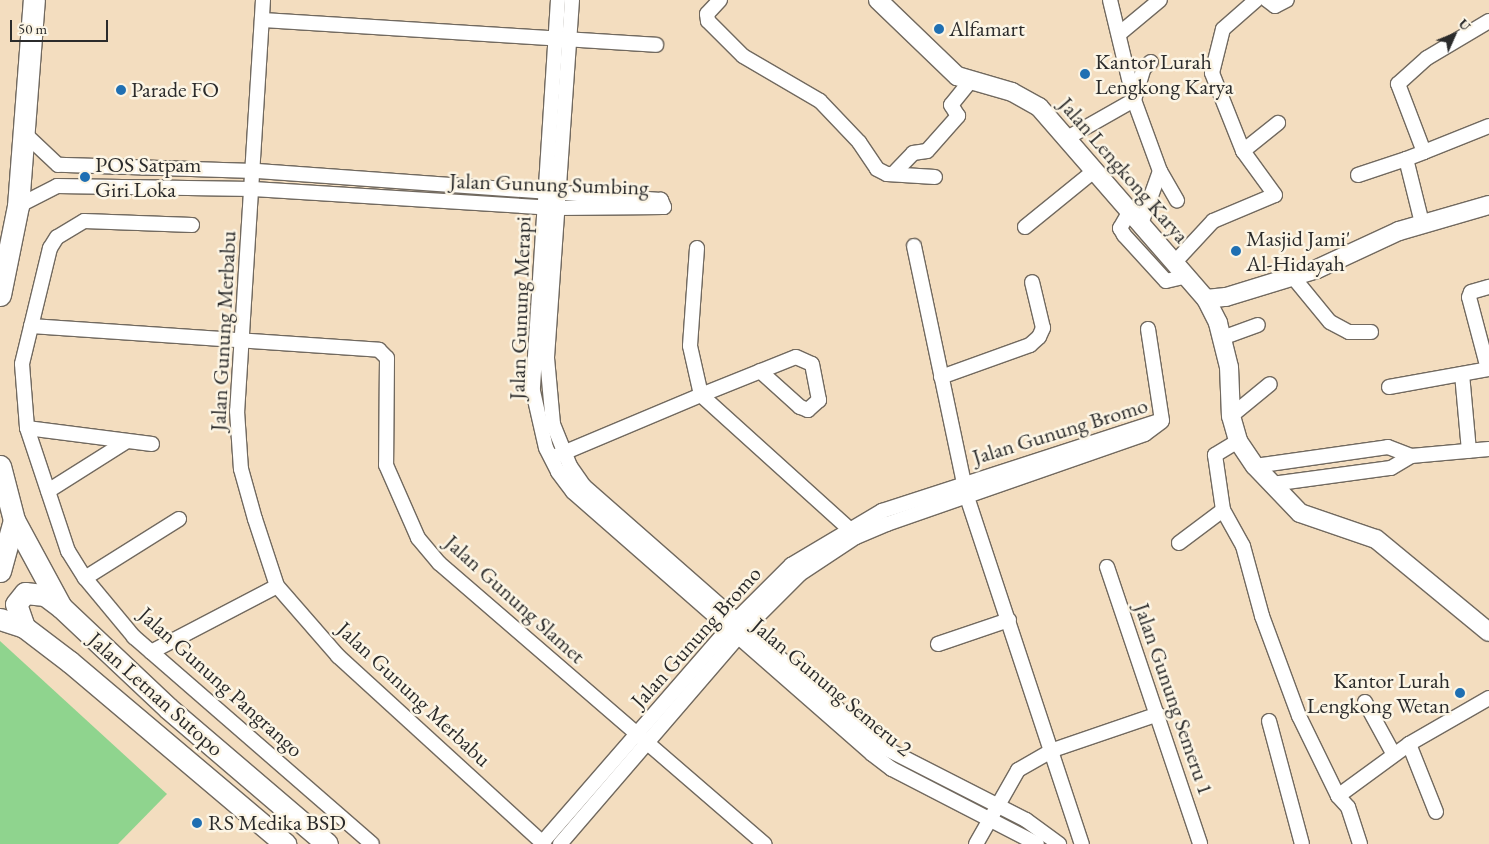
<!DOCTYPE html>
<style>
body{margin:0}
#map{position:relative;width:1489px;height:844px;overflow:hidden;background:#f3ddbf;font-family:"EB Garamond",serif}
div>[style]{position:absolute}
.green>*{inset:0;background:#8fd48e}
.roads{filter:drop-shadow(1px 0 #71695f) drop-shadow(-1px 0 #71695f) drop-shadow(0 1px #71695f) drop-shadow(0 -1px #71695f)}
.minor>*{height:14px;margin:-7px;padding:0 7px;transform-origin:7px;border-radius:7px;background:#fff}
.tertiary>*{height:18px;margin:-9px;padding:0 9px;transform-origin:9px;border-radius:9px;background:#fff}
.primary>*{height:21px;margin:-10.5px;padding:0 10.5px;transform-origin:10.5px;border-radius:10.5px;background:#fff}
.dots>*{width:14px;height:14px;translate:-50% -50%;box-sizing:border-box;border:2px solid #fcf5e5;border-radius:50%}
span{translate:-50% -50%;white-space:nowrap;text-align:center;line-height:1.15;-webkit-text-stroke:5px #fcf5e5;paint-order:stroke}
.poi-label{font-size:22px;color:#2b2b2b}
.left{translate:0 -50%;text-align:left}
.right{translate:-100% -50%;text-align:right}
.street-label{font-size:22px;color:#2b2b2b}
.north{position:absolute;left:1429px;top:10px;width:50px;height:50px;-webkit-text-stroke:4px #fcf5e5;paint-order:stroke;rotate:46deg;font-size:14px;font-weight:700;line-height:20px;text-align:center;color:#2b2b2b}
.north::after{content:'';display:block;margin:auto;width:18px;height:22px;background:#2b2b2b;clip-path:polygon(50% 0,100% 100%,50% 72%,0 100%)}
.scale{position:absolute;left:10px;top:20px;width:98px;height:22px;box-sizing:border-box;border:2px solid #2b2b2b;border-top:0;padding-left:6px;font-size:15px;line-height:18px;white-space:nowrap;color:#2b2b2b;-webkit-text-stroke:4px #fcf5e5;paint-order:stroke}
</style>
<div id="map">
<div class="green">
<i style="clip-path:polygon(0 641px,167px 794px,118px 844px,0 844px)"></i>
</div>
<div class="roads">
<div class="minor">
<i style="left:263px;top:0;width:412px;rotate:93.6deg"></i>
<i style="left:237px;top:411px;width:58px;rotate:86.1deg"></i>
<i style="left:241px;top:469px;width:52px;rotate:74.4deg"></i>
<i style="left:255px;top:519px;width:71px;rotate:71.8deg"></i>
<i style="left:277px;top:586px;width:93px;rotate:48.9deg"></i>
<i style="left:338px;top:656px;width:279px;rotate:42.4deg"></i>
<i style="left:558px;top:0;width:392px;rotate:93.7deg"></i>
<i style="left:533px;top:391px;width:58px;rotate:77.2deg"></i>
<i style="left:546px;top:448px;width:27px;rotate:63deg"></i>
<i style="left:558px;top:472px;width:25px;rotate:53deg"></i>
<i style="left:573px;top:492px;width:398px;rotate:41.2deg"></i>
<i style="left:872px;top:754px;width:25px;rotate:37deg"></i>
<i style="left:892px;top:769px;width:163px;rotate:27.3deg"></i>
<i style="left:572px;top:0;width:359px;rotate:94deg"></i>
<i style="left:547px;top:358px;width:66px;rotate:84.8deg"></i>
<i style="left:553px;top:424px;width:45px;rotate:68deg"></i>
<i style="left:570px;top:466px;width:24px;rotate:55deg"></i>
<i style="left:584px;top:486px;width:393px;rotate:41.3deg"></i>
<i style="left:879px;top:745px;width:165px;rotate:27deg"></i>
<i style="left:1026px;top:820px;width:41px;rotate:36deg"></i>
<i style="left:720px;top:0;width:19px;rotate:133deg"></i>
<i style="left:707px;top:14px;width:7px;rotate:82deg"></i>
<i style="left:708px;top:21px;width:49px;rotate:45deg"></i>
<i style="left:743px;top:56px;width:89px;rotate:30.3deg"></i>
<i style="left:820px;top:101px;width:57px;rotate:46.4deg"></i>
<i style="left:859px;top:142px;width:32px;rotate:56deg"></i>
<i style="left:877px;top:169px;width:11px;rotate:27deg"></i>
<i style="left:887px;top:174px;width:48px;rotate:3.6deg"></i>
<i style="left:1110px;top:0;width:103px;rotate:76.5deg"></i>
<i style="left:1134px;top:100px;width:76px;rotate:69.9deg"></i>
<i style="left:1160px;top:171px;width:34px;rotate:60deg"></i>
<i style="left:1267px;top:0;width:10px;rotate:37deg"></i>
<i style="left:1275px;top:6px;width:13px;rotate:-27deg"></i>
<i style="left:262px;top:20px;width:395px;rotate:3.6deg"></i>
<i style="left:1119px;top:34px;width:53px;rotate:-39.7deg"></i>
<i style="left:1067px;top:138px;width:77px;rotate:-29.6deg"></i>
<i style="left:1134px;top:100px;width:34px;rotate:-73deg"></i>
<i style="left:1144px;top:68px;width:9px;rotate:-41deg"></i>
<i style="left:1243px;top:151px;width:84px;rotate:-111.7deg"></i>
<i style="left:1212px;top:73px;width:45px;rotate:-76deg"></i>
<i style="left:1223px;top:29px;width:44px;rotate:-41.3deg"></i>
<i style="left:1424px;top:152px;width:70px;rotate:-21.8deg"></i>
<i style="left:893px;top:174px;width:29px;rotate:-46deg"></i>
<i style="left:913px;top:153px;width:14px;rotate:-8deg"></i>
<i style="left:927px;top:151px;width:47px;rotate:-48.5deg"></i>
<i style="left:958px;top:116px;width:13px;rotate:-122deg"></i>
<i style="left:951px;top:105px;width:28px;rotate:-51deg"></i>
<i style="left:1358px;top:175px;width:51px;rotate:-18.4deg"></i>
<i style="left:18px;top:206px;width:44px;rotate:-27.1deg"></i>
<i style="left:57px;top:186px;width:196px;rotate:0.9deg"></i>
<i style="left:253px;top:189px;width:305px;rotate:3.6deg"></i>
<i style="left:557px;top:208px;width:107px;rotate:-0.5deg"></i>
<i style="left:664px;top:207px;width:8px;rotate:-113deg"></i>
<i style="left:661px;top:200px;width:408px;rotate:-175.9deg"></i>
<i style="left:254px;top:171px;width:196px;rotate:-178.2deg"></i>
<i style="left:58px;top:165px;width:45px;rotate:-136.8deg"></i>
<i style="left:1130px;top:211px;width:20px;rotate:120deg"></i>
<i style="left:1120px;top:228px;width:8px;rotate:60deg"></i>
<i style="left:1124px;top:235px;width:62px;rotate:47.6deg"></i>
<i style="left:1166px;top:281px;width:22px;rotate:-13deg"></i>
<i style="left:1422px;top:223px;width:66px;rotate:-104deg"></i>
<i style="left:1406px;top:159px;width:19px;rotate:-21deg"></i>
<i style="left:1424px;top:152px;width:73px;rotate:-110.9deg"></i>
<i style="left:1398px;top:84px;width:39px;rotate:-42deg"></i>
<i style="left:1427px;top:58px;width:72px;rotate:-30.8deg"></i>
<i style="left:1141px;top:224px;width:56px;rotate:-70.3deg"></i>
<i style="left:192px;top:225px;width:108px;rotate:-177.9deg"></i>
<i style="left:84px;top:221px;width:31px;rotate:149deg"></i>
<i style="left:57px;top:237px;width:13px;rotate:122deg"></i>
<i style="left:50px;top:248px;width:119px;rotate:103.6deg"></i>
<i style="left:22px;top:364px;width:64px;rotate:85.5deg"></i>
<i style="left:27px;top:428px;width:130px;rotate:71.6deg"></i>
<i style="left:68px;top:551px;width:32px;rotate:58deg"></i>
<i style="left:85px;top:578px;width:77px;rotate:50.3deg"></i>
<i style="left:134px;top:637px;width:315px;rotate:41deg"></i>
<i style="left:1025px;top:227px;width:89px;rotate:-39.1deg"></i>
<i style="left:914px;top:246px;width:257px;rotate:78.1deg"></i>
<i style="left:967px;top:497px;width:366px;rotate:71.7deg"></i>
<i style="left:697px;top:248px;width:98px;rotate:94.1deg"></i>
<i style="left:690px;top:346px;width:50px;rotate:77.3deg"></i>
<i style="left:701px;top:395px;width:207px;rotate:42.1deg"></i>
<i style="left:1175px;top:262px;width:56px;rotate:-47.2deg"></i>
<i style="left:1213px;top:221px;width:67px;rotate:-22.8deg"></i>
<i style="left:1275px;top:195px;width:54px;rotate:-126deg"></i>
<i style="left:1243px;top:151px;width:45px;rotate:-38.7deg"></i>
<i style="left:1293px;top:277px;width:58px;rotate:50.6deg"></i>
<i style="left:1330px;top:322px;width:21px;rotate:28deg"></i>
<i style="left:1349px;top:332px;width:22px"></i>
<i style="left:31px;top:326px;width:349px;rotate:3.9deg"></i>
<i style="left:379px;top:350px;width:11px;rotate:45deg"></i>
<i style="left:387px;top:358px;width:107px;rotate:90.5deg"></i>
<i style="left:386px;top:465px;width:80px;rotate:66.3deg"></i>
<i style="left:418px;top:538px;width:33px;rotate:50deg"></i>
<i style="left:439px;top:563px;width:430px;rotate:40.8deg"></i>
<i style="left:1148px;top:329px;width:92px;rotate:81.3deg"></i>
<i style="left:1222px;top:338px;width:38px;rotate:-20deg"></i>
<i style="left:1488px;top:369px;width:74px;rotate:-104.8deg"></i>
<i style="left:1469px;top:297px;width:5px;rotate:-68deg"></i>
<i style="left:1471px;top:292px;width:19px;rotate:-16deg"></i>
<i style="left:1462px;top:374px;width:77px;rotate:84.8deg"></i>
<i style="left:941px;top:377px;width:95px;rotate:-19.8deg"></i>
<i style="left:1030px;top:345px;width:12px;rotate:-42deg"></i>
<i style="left:1039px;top:337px;width:10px;rotate:-66deg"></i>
<i style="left:1043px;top:328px;width:47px;rotate:-103.4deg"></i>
<i style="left:1389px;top:387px;width:102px;rotate:-10.2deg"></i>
<i style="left:1231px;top:416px;width:50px;rotate:-39.4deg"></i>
<i style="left:27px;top:428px;width:126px;rotate:7.3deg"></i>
<i style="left:1238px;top:441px;width:27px;rotate:149deg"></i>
<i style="left:1215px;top:455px;width:56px;rotate:81.7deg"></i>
<i style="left:1223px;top:510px;width:41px;rotate:60.9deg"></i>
<i style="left:1243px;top:546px;width:73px;rotate:74.8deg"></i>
<i style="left:1262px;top:616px;width:107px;rotate:69.7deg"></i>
<i style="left:1299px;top:716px;width:89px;rotate:64deg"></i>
<i style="left:1338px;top:796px;width:15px;rotate:48deg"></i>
<i style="left:1348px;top:807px;width:39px;rotate:72deg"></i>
<i style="left:556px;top:456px;width:157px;rotate:-22.8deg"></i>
<i style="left:701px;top:395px;width:102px;rotate:-21.8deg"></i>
<i style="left:796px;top:357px;width:17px;rotate:24deg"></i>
<i style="left:812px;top:364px;width:37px;rotate:79deg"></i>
<i style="left:819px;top:400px;width:15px;rotate:138deg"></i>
<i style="left:808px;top:410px;width:9px;rotate:-159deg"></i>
<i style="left:800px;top:407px;width:54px;rotate:-138deg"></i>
<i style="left:1255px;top:466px;width:134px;rotate:-8.1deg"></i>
<i style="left:1388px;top:447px;width:25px;rotate:21deg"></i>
<i style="left:1411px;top:456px;width:78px;rotate:-5.1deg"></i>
<i style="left:1272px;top:484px;width:120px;rotate:-7.7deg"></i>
<i style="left:1391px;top:468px;width:23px;rotate:-31deg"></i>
<i style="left:48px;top:491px;width:93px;rotate:-32.3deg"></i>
<i style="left:1179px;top:543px;width:55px;rotate:-36.9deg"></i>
<i style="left:1107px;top:567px;width:292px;rotate:71.4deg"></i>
<i style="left:85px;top:578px;width:111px;rotate:-32.1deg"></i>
<i style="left:938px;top:644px;width:75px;rotate:-18.7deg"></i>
<i style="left:151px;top:652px;width:142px;rotate:-27.6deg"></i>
<i style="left:1365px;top:702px;width:60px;rotate:61.3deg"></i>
<i style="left:1269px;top:721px;width:127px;rotate:75deg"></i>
<i style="left:1409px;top:744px;width:73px;rotate:68.3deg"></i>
<i style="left:1338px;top:796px;width:88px;rotate:-36.2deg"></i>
<i style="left:1409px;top:744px;width:92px;rotate:-29.9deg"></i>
<i style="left:541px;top:844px;width:297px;rotate:-49deg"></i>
<i style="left:736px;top:620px;width:78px;rotate:-45deg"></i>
<i style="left:791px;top:565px;width:106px;rotate:-30.7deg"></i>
<i style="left:882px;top:511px;width:294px;rotate:-18deg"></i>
<i style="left:560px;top:844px;width:285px;rotate:-49.3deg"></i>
<i style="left:746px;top:628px;width:76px;rotate:-45deg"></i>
<i style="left:800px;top:574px;width:67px;rotate:-33.5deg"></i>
<i style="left:856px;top:537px;width:34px;rotate:-23deg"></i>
<i style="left:887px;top:524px;width:273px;rotate:-19.2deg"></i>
<i style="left:1145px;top:434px;width:21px;rotate:-37deg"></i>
<i style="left:976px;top:844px;width:85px;rotate:-60.4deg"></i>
<i style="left:1018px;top:770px;width:40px;rotate:-29.7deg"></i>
<i style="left:1053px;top:750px;width:111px;rotate:-18.9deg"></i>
</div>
<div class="tertiary">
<i style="left:878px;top:0;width:110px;rotate:43.9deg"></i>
<i style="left:957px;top:76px;width:57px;rotate:16.2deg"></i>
<i style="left:1012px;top:92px;width:31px;rotate:29deg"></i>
<i style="left:1039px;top:107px;width:254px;rotate:49deg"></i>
<i style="left:1206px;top:299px;width:27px;rotate:63deg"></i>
<i style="left:1218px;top:323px;width:45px;rotate:76deg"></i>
<i style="left:1229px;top:367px;width:49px;rotate:87.7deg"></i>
<i style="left:1231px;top:416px;width:26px;rotate:74deg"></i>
<i style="left:1238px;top:441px;width:30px;rotate:56deg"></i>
<i style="left:1255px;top:466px;width:65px;rotate:46.2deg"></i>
<i style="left:1300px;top:513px;width:80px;rotate:18.9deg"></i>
<i style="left:1376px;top:539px;width:146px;rotate:39.5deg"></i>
<i style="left:1206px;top:299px;width:20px;rotate:-6deg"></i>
<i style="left:1226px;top:297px;width:95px;rotate:-17.1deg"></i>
<i style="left:1317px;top:269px;width:90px;rotate:-24.9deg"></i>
<i style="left:1399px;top:231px;width:94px;rotate:-16.1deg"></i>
</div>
<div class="primary">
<i style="left:0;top:295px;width:91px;rotate:-78.6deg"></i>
<i style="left:18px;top:206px;width:207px;rotate:-85.6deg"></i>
<i style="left:0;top:466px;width:56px;rotate:75.5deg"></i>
<i style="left:14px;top:520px;width:53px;rotate:105.4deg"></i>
<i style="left:14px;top:520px;width:99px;rotate:61.6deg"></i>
<i style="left:61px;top:607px;width:147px;rotate:43.3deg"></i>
<i style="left:168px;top:708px;width:209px;rotate:40.5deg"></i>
<i style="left:0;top:619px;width:25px;rotate:18deg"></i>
<i style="left:24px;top:627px;width:58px;rotate:37.3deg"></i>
<i style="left:70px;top:662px;width:282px;rotate:40.2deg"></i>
<i style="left:24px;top:627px;width:24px;rotate:-109deg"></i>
<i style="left:16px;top:604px;width:14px;rotate:-51deg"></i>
<i style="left:25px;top:593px;width:20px;rotate:6deg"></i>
<i style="left:45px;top:595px;width:20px;rotate:37deg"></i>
</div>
</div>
<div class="dots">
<i style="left:939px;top:29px;background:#1f6fb2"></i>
<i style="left:1085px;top:74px;background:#1f6fb2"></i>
<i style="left:121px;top:90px;background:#1f6fb2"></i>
<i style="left:85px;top:177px;background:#1f6fb2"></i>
<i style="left:1236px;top:251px;background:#1f6fb2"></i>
<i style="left:1460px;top:693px;background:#1f6fb2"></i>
<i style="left:197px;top:823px;background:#1f6fb2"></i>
</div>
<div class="poi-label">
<span class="left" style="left:949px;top:29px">Alfamart</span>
<span class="left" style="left:1095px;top:74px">Kantor Lurah<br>Lengkong Karya</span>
<span class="left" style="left:131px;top:90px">Parade FO</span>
<span class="left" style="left:95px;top:177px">POS Satpam<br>Giri Loka</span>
<span class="left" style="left:1246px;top:251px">Masjid Jami'<br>Al-Hidayah</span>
<span class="right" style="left:1450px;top:693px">Kantor Lurah<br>Lengkong Wetan</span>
<span class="left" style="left:208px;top:823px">RS Medika BSD</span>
</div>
<div class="street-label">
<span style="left:1124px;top:170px;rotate:49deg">Jalan Lengkong Karya</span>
<span style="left:549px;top:184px;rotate:2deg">Jalan Gunung Sumbing</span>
<span style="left:520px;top:308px;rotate:-88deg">Jalan Gunung Merapi</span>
<span style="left:223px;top:331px;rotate:-87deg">Jalan Gunung Merbabu</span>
<span style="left:1060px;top:431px;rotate:-17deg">Jalan Gunung Bromo</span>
<span style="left:515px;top:599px;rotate:42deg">Jalan Gunung Slamet</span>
<span style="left:696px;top:637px;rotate:-48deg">Jalan Gunung Bromo</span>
<span style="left:221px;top:682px;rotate:42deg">Jalan Gunung Pangrango</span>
<span style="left:832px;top:687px;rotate:40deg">Jalan Gunung Semeru 2</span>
<span style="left:156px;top:694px;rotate:42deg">Jalan Letnan Sutopo</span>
<span style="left:414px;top:694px;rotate:43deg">Jalan Gunung Merbabu</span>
<span style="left:1174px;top:699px;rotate:71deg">Jalan Gunung Semeru 1</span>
</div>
<div class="north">U</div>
<div class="scale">50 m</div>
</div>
